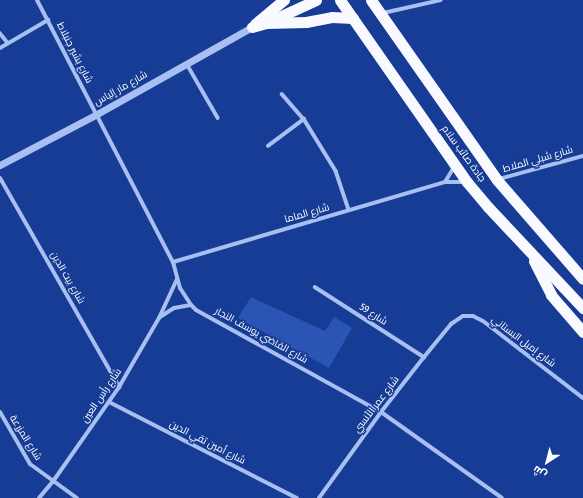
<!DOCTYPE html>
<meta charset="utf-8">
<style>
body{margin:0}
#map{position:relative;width:583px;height:498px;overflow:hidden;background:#173c95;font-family:"Fira Sans Condensed",Cairo,sans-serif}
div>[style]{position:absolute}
.green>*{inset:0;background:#2a55b4}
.pedestrian>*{height:3.5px;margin:-1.75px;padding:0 1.75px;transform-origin:1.75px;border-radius:1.75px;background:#a8bff1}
.minor>*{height:4px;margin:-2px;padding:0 2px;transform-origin:2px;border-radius:2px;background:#a8bff1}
.tertiary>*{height:7px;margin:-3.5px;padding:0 3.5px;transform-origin:3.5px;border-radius:3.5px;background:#a8bff1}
.trunk>*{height:11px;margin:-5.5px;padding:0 5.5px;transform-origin:5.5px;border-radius:5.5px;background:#f8faff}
span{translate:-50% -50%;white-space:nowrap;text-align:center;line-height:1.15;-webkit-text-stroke:3px #173c95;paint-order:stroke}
.street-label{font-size:10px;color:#fff}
.north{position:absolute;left:527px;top:442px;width:40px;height:40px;-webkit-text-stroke:3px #173c95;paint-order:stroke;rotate:216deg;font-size:11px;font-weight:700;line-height:16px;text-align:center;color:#fff}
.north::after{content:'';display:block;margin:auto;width:14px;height:18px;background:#fff;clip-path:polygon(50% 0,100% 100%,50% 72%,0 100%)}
</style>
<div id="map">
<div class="green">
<i style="clip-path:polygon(251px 297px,325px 331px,334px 317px,352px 328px,329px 368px,238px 318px)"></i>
</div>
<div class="pedestrian">
<i style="left:0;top:33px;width:13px;rotate:51deg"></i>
<i style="left:187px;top:64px;width:62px;rotate:60.1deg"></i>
<i style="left:282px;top:94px;width:33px;rotate:49deg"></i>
<i style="left:304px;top:119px;width:61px;rotate:58.4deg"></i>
<i style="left:336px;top:171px;width:41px;rotate:71.6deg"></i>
<i style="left:268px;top:146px;width:45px;rotate:-36.9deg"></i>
<i style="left:315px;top:287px;width:130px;rotate:32.7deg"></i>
</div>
<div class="minor">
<i style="left:37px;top:0;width:295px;rotate:62.6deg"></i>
<i style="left:173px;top:262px;width:27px;rotate:75deg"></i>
<i style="left:180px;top:288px;width:20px;rotate:57deg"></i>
<i style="left:191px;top:305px;width:7px;rotate:45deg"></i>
<i style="left:196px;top:310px;width:211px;rotate:28.9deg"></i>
<i style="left:381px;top:412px;width:148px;rotate:35.4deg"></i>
<i style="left:383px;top:13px;width:59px;rotate:-12.6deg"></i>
<i style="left:0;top:48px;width:56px;rotate:-30.3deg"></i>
<i style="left:0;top:178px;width:241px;rotate:60.3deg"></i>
<i style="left:499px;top:179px;width:87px;rotate:-15.3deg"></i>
<i style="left:445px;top:182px;width:17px;rotate:-59deg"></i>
<i style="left:173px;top:262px;width:284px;rotate:-16.4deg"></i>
<i style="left:445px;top:182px;width:20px"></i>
<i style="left:160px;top:317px;width:17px;rotate:-33deg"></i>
<i style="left:174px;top:308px;width:17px;rotate:-10deg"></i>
<i style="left:109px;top:402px;width:211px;rotate:27.1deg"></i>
<i style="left:0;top:412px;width:60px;rotate:60deg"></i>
<i style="left:30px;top:464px;width:58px;rotate:35.9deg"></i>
<i style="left:39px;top:498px;width:23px;rotate:-50deg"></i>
<i style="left:54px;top:480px;width:113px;rotate:-55deg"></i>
<i style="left:119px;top:387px;width:80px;rotate:-59.9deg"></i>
<i style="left:159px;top:318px;width:43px;rotate:-65.2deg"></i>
<i style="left:319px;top:498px;width:106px;rotate:-54.2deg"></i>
<i style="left:381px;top:412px;width:70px;rotate:-52deg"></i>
<i style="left:424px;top:357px;width:43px;rotate:-50.7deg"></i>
<i style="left:451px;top:324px;width:14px;rotate:-34deg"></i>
<i style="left:463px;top:316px;width:10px"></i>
<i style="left:473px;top:316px;width:11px;rotate:27deg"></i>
<i style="left:483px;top:321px;width:126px;rotate:37.6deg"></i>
</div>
<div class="tertiary">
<i style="left:0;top:165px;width:110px;rotate:-27.7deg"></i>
<i style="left:97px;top:114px;width:178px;rotate:-29.3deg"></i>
</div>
<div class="trunk">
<i style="left:340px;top:0;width:222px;rotate:55.1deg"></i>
<i style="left:467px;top:182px;width:33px;rotate:50deg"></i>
<i style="left:488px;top:207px;width:139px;rotate:46.8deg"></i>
<i style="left:371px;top:0;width:220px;rotate:55deg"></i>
<i style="left:497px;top:180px;width:131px;rotate:49deg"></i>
<i style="left:266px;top:23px;width:40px;rotate:-1.4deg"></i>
<i style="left:306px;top:22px;width:26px;rotate:-11deg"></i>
<i style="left:332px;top:17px;width:21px;rotate:3deg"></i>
<i style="left:255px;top:24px;width:38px;rotate:-40deg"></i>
<i style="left:252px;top:27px;width:15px;rotate:-16deg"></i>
<i style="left:266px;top:23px;width:55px;rotate:-24.7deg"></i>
<i style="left:534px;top:261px;width:38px;rotate:63deg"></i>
<i style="left:551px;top:295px;width:49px;rotate:49.1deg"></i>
</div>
<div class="street-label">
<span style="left:74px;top:53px;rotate:63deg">شارع بشير جنبلاط</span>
<span style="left:121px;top:89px;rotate:-30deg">شارع مار إلياس</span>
<span style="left:463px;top:154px;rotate:54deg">جادة صائب سلام</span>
<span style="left:538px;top:160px;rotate:-16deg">شارع شبلي الملاط</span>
<span style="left:307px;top:214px;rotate:-16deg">شارع الماما</span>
<span style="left:67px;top:278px;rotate:60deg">شارع بيت الدين</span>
<span style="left:373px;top:315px;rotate:33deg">شارع 59</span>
<span style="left:261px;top:336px;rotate:29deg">شارع القاضي يوسف النجار</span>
<span style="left:523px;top:342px;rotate:37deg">شارع إميل البستاني</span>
<span style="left:102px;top:396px;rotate:-56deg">شارع رأس العين</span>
<span style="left:377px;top:405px;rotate:-53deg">شارع عمر الأنسي</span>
<span style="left:25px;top:438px;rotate:58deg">شارع المزرعة</span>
<span style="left:207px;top:443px;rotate:27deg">شارع أمين تقي الدين</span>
</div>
<div class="north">ش</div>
</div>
